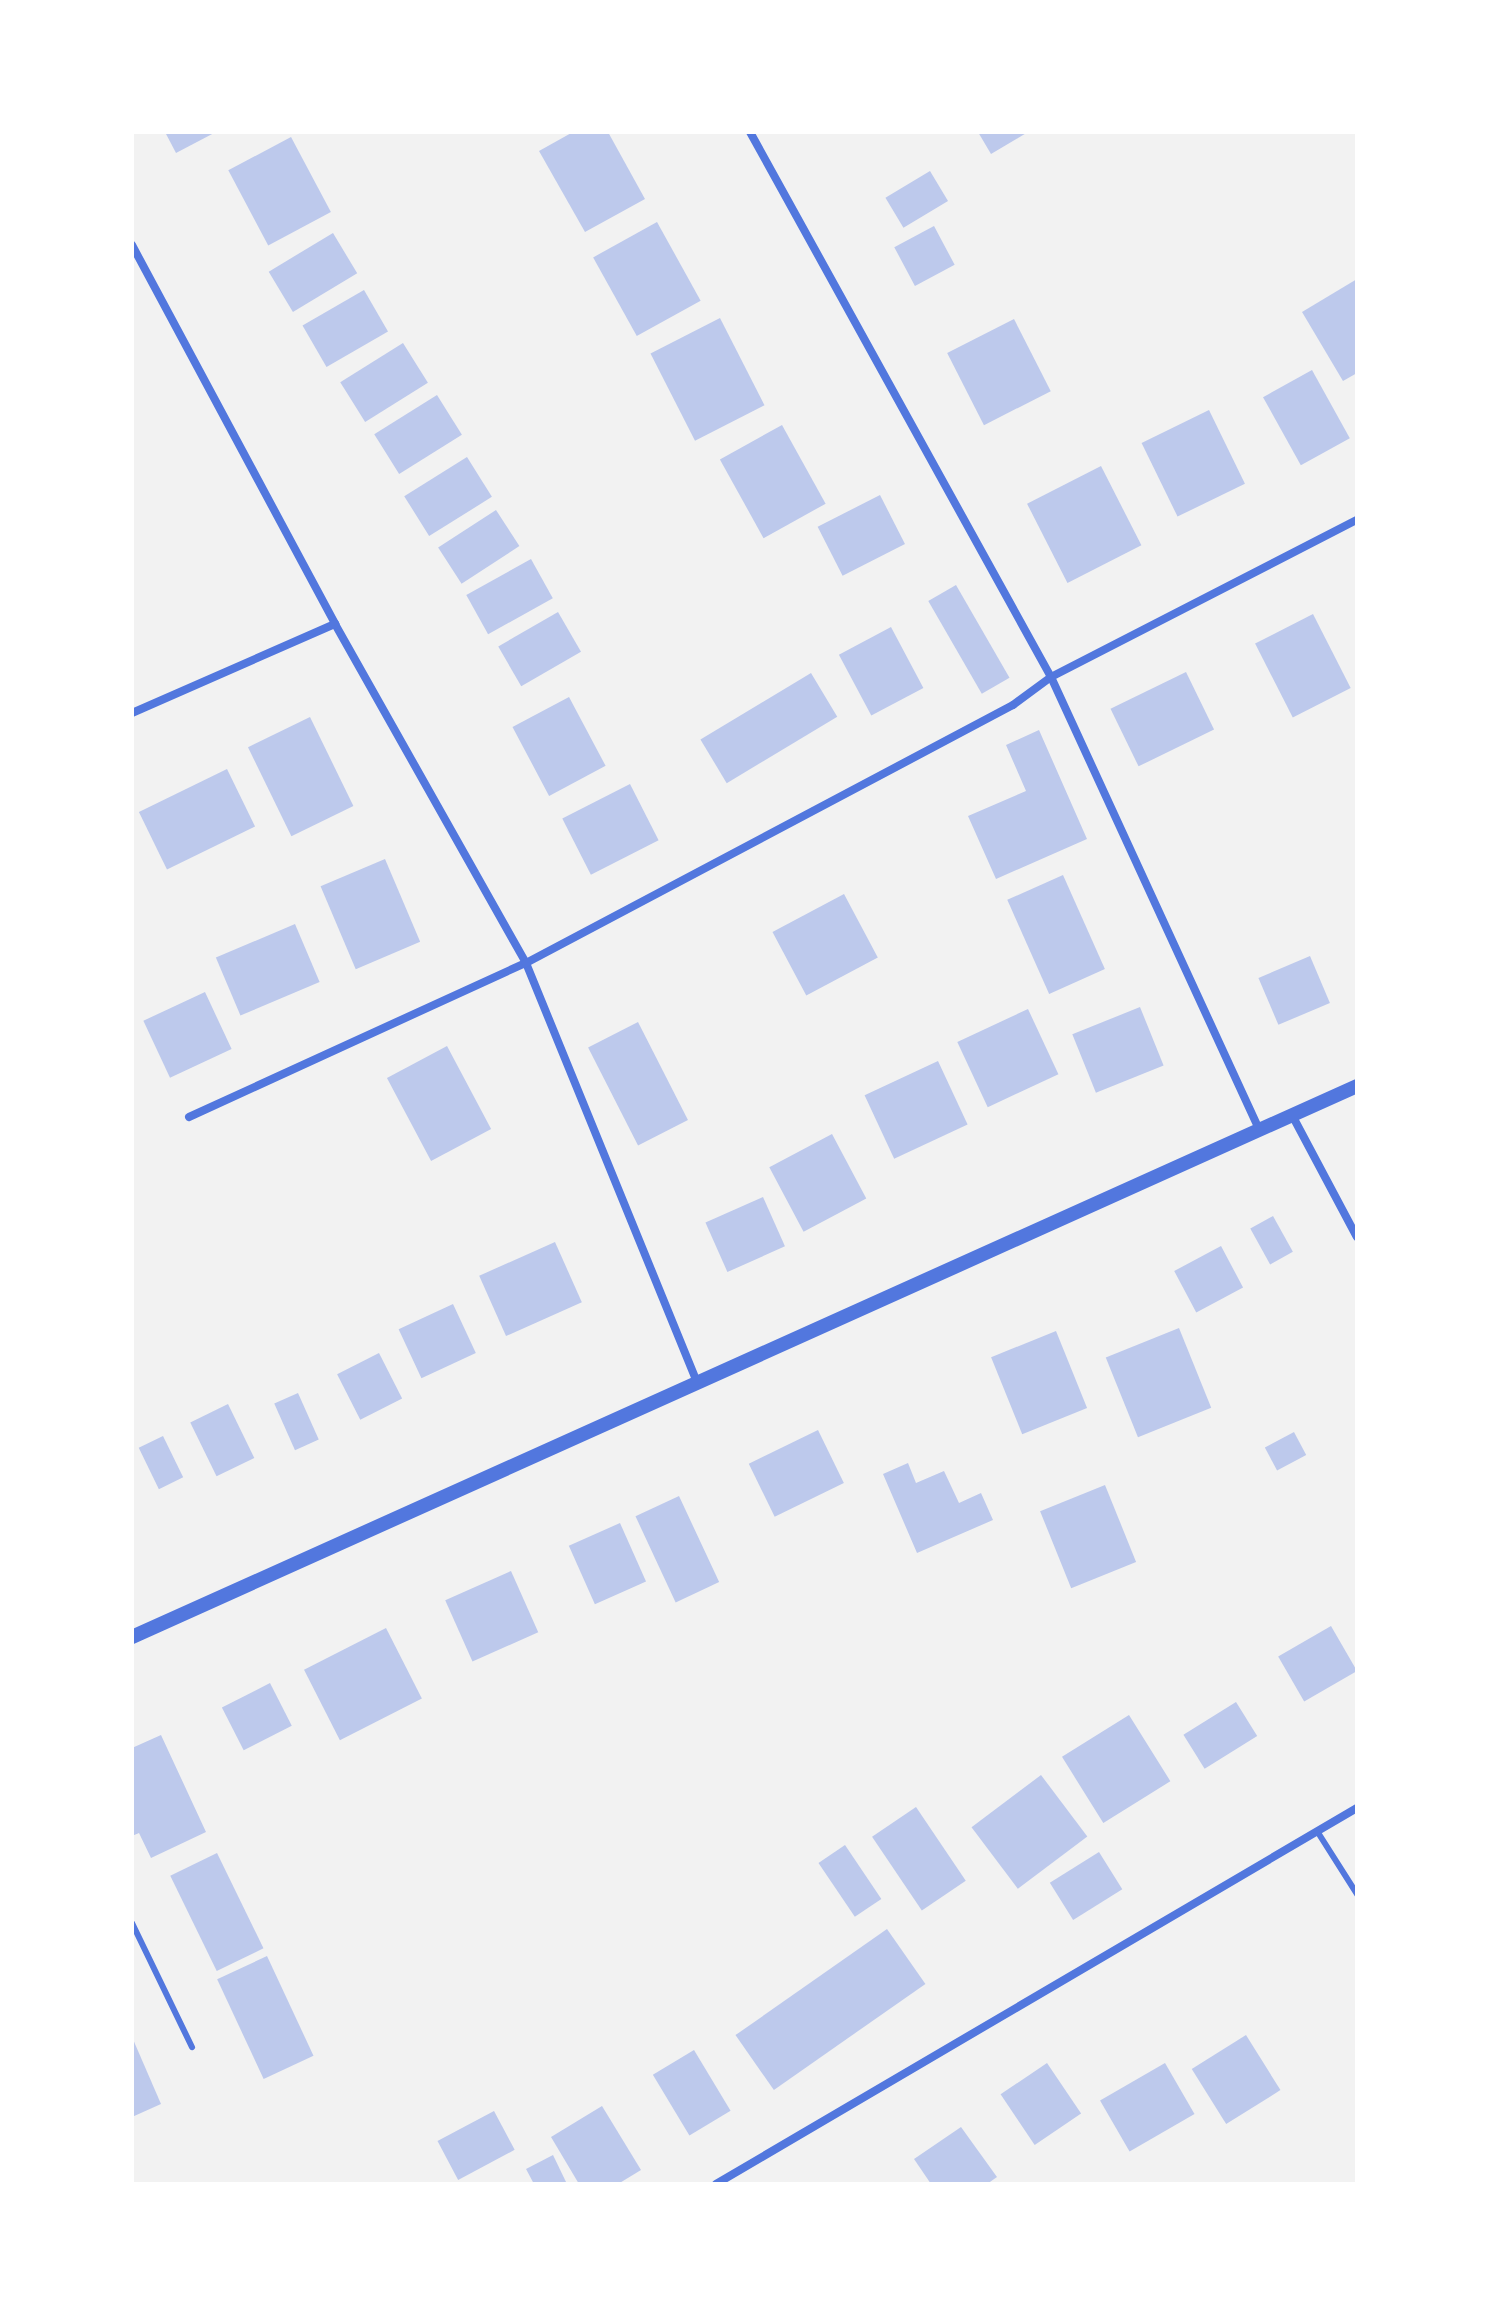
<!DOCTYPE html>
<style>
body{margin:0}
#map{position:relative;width:1489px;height:2316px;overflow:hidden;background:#f2f2f2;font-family:"Roboto Condensed",sans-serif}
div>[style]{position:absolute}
.building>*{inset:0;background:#bdc9ec;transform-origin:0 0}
.service>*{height:6px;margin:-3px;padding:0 3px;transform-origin:3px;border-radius:3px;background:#5277de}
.minor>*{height:8px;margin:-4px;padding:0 4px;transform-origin:4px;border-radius:4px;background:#5277de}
.tertiary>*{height:14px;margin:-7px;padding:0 7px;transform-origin:7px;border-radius:7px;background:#5277de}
span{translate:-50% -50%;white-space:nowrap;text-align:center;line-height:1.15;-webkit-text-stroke:8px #fff;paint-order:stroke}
.frame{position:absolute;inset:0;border:134px solid #fff;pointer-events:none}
</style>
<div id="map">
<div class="building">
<i style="clip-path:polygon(165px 132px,216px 132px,176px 153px)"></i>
<i style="clip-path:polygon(573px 132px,608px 132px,645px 199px,585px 232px,539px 151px)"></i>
<i style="clip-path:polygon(978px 132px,1028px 132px,991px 154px)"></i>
<i style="left:291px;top:137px;width:85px;height:71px;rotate:62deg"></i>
<i style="left:930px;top:171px;width:35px;height:52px;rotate:59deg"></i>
<i style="left:657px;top:222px;width:90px;height:73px;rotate:61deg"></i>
<i style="left:934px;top:226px;width:44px;height:45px;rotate:62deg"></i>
<i style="left:333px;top:233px;width:47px;height:75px;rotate:59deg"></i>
<i style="clip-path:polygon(1357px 279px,1357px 373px,1343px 381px,1302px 312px)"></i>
<i style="left:364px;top:290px;width:48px;height:71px;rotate:60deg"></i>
<i style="left:720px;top:318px;width:98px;height:78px;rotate:63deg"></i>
<i style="left:1014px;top:319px;width:81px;height:75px;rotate:63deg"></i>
<i style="left:403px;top:343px;width:47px;height:74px;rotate:58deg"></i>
<i style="left:1312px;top:370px;width:78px;height:56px;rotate:61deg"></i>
<i style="left:437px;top:395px;width:47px;height:74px;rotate:58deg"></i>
<i style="left:1209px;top:410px;width:82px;height:75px;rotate:64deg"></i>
<i style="left:782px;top:425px;width:90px;height:71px;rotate:61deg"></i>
<i style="left:467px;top:457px;width:47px;height:74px;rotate:58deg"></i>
<i style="left:1101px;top:466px;width:89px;height:83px;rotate:63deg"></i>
<i style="left:880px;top:495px;width:55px;height:70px;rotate:63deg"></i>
<i style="left:496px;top:510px;width:43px;height:69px;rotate:57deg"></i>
<i style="left:531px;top:559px;width:45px;height:74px;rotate:61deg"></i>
<i style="left:956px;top:585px;width:107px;height:32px;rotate:60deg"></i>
<i style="left:558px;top:612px;width:46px;height:69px;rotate:60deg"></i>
<i style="left:1313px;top:614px;width:83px;height:65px;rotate:63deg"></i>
<i style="left:891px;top:627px;width:69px;height:59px;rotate:62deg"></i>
<i style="left:1186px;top:672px;width:64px;height:84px;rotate:64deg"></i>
<i style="left:811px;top:673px;width:51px;height:129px;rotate:59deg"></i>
<i style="left:569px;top:697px;width:78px;height:64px;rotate:62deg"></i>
<i style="left:310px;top:717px;width:99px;height:69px;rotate:64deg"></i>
<i style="clip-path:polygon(1039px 730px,1087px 839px,996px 879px,968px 816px,1026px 791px,1006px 745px)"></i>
<i style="left:227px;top:769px;width:64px;height:98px;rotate:64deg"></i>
<i style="left:630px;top:784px;width:63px;height:76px;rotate:63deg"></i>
<i style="left:385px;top:859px;width:90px;height:70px;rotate:67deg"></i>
<i style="left:1063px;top:875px;width:103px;height:61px;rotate:66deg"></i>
<i style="left:844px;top:894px;width:72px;height:81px;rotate:62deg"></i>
<i style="left:295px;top:924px;width:63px;height:86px;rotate:67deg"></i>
<i style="left:1310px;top:956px;width:51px;height:56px;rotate:67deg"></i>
<i style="left:205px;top:992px;width:63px;height:68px;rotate:65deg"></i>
<i style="left:1140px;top:1007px;width:63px;height:73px;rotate:68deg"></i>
<i style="left:1028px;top:1009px;width:72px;height:78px;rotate:65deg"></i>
<i style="left:638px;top:1022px;width:110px;height:56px;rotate:63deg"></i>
<i style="left:447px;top:1046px;width:94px;height:68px;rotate:62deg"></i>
<i style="left:938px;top:1061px;width:70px;height:81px;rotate:65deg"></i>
<i style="left:832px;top:1134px;width:73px;height:71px;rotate:62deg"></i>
<i style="left:763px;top:1197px;width:54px;height:63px;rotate:66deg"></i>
<i style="left:1273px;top:1216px;width:41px;height:26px;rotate:61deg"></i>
<i style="left:555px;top:1242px;width:66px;height:83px;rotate:66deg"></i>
<i style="left:1221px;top:1246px;width:47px;height:53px;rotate:62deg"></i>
<i style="left:453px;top:1304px;width:54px;height:60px;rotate:65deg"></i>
<i style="left:1179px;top:1328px;width:86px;height:79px;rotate:68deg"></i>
<i style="left:1056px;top:1331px;width:83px;height:70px;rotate:68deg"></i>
<i style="left:379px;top:1353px;width:51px;height:47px;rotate:63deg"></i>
<i style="left:298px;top:1393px;width:51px;height:26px;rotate:66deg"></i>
<i style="left:228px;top:1404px;width:60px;height:42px;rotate:64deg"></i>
<i style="left:818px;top:1430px;width:59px;height:77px;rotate:64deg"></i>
<i style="left:1294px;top:1432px;width:26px;height:33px;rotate:62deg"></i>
<i style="left:163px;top:1436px;width:46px;height:27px;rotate:64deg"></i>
<i style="clip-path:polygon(908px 1463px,916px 1483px,944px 1471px,959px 1503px,981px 1493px,993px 1520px,917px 1553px,883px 1474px)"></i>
<i style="left:1105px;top:1485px;width:83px;height:70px;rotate:68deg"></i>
<i style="left:679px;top:1496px;width:95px;height:48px;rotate:65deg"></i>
<i style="left:620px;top:1523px;width:64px;height:56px;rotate:66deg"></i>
<i style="left:511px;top:1571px;width:67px;height:72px;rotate:66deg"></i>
<i style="left:1331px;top:1626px;width:52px;height:61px;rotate:60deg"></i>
<i style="left:386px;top:1628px;width:79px;height:92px;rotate:63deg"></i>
<i style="left:270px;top:1683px;width:48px;height:54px;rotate:63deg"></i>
<i style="left:1236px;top:1702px;width:40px;height:62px;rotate:58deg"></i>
<i style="left:1129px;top:1715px;width:78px;height:79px;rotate:58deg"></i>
<i style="clip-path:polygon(161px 1735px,206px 1832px,151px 1858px,139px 1833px,132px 1836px,132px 1748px)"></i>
<i style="left:1041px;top:1775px;width:77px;height:87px;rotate:53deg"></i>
<i style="left:916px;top:1807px;width:89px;height:53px;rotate:56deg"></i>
<i style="left:845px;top:1845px;width:65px;height:32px;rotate:56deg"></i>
<i style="left:1099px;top:1852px;width:44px;height:58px;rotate:58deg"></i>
<i style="left:217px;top:1853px;width:106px;height:52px;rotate:64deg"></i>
<i style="left:887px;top:1929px;width:67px;height:185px;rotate:55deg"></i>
<i style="left:267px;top:1956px;width:110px;height:55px;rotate:65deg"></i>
<i style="left:1246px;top:2035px;width:65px;height:64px;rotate:58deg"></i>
<i style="clip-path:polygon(132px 2037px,161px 2104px,132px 2117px)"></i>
<i style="left:694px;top:2050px;width:71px;height:48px;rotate:59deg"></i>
<i style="left:1047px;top:2063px;width:61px;height:56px;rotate:56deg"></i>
<i style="left:1165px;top:2063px;width:59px;height:75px;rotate:60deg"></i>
<i style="clip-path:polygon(602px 2106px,641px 2170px,618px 2184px,579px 2184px,551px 2137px)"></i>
<i style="left:494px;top:2111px;width:44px;height:64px;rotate:62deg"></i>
<i style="clip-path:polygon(961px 2127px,997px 2177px,987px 2184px,931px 2184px,914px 2159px)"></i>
<i style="clip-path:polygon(553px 2155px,567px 2184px,534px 2184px,526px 2169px)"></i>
</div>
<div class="service">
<i style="left:1317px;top:1831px;width:75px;rotate:57.6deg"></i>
<i style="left:132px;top:1923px;width:138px;rotate:64.2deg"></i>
</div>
<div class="minor">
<i style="left:750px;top:132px;width:623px;rotate:61.09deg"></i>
<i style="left:1051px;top:677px;width:498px;rotate:65.3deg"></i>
<i style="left:132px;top:245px;width:430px;rotate:61.8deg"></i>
<i style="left:335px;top:624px;width:389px;rotate:60.6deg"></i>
<i style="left:526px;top:963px;width:450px;rotate:67.8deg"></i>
<i style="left:132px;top:713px;width:222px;rotate:-23.7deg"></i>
<i style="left:1292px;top:1115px;width:138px;rotate:62deg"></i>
<i style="left:189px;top:1117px;width:371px;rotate:-24.6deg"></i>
<i style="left:526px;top:963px;width:551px;rotate:-27.91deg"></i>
<i style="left:1013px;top:705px;width:47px;rotate:-36.4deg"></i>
<i style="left:1051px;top:677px;width:344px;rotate:-27.2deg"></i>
<i style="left:716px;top:2184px;width:743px;rotate:-30.4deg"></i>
</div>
<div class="tertiary">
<i style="left:132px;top:1637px;width:1343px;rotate:-24.22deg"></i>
</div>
<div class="frame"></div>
</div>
